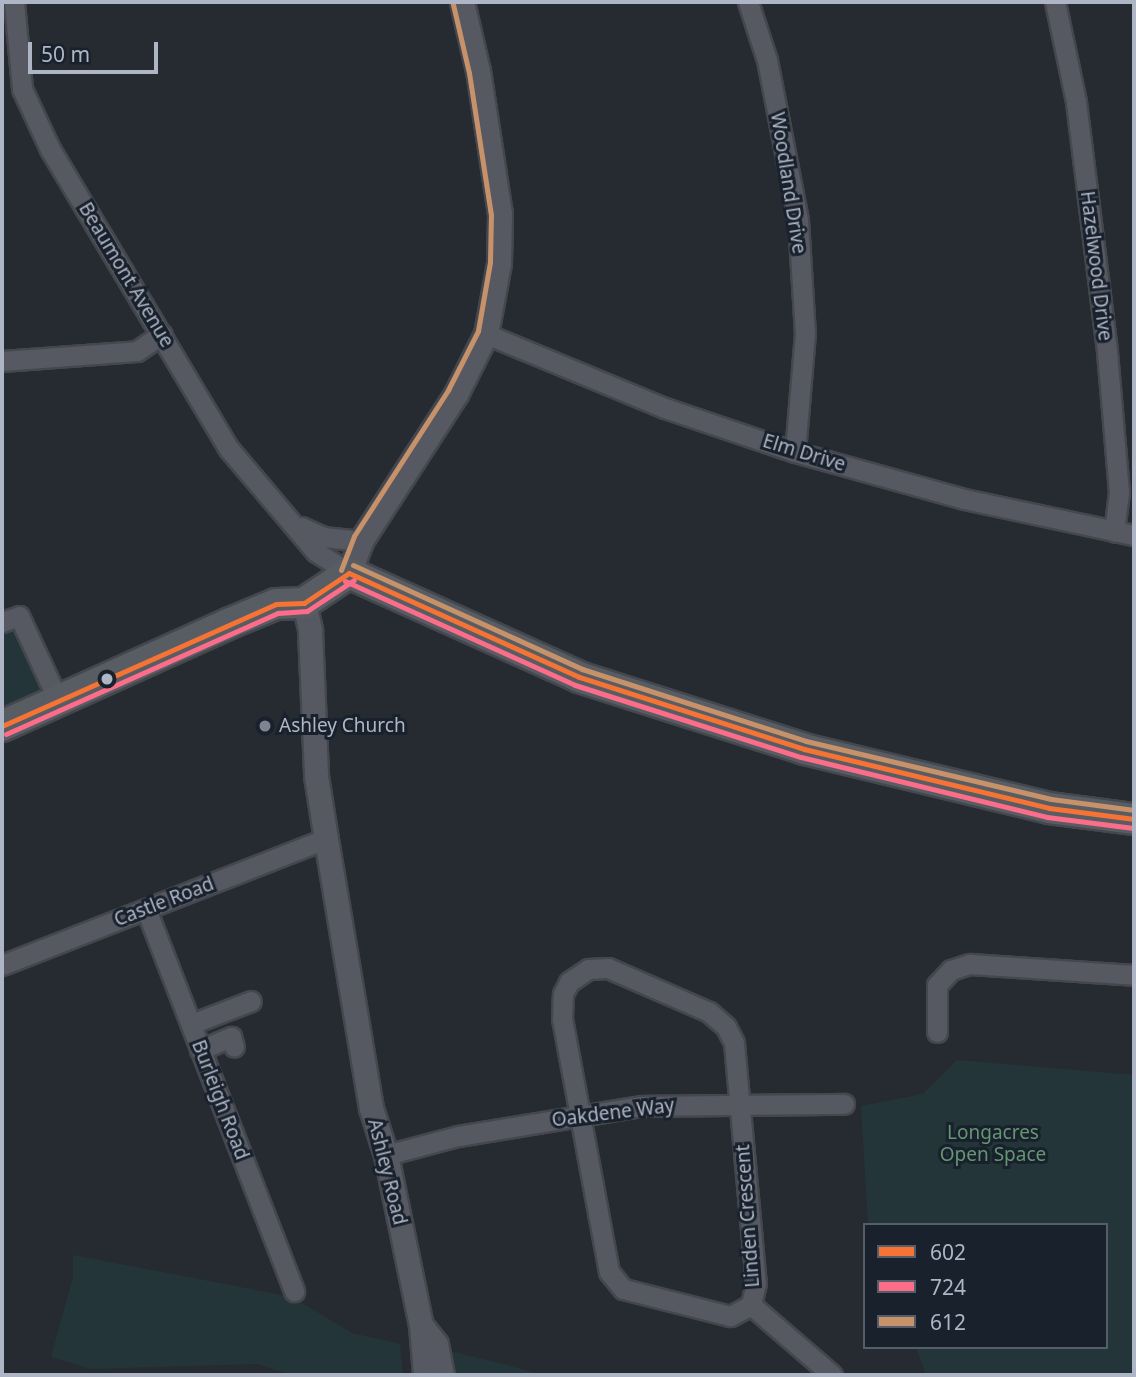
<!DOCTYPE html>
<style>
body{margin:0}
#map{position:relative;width:1136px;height:1377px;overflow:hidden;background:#262b32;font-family:"Noto Sans",sans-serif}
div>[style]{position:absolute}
.green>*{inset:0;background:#233538}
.roads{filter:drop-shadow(2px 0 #44474d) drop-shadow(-2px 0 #44474d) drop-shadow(0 2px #44474d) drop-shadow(0 -2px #44474d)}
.minor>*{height:19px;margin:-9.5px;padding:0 9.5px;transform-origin:9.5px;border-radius:9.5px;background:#565961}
.tertiary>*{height:23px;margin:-11.5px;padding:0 11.5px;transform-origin:11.5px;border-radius:11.5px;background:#565961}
.primary>*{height:30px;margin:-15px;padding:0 15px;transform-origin:15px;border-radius:15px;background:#585c63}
.bus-1>*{height:5px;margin:-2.5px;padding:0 2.5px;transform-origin:2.5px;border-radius:2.5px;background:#f57335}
.bus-2>*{height:5px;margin:-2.5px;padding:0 2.5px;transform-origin:2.5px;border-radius:2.5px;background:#fb6d88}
.bus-3>*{height:5px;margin:-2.5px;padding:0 2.5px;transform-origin:2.5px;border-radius:2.5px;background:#c7916a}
.dots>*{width:19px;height:19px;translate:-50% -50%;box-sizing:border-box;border:4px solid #19212d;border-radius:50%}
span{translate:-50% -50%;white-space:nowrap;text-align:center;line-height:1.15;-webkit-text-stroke:6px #19212d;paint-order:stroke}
.street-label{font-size:19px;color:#aeb6c5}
.poi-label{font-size:19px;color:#aeb6c5}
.left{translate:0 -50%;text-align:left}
.park-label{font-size:19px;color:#659672}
.frame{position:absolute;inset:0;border:4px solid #aeb6c5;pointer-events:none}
.legend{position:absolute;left:863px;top:1223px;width:245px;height:126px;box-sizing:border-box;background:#19212d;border:2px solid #555d6a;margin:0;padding:9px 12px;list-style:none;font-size:21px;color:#aeb6c5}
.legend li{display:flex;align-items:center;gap:14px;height:35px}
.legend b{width:35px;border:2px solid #555d6a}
.scale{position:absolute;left:28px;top:42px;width:130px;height:32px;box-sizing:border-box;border:4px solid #aeb6c5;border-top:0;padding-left:9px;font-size:21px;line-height:24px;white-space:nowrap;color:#aeb6c5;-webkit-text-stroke:5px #19212d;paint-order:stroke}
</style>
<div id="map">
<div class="green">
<i style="clip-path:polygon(13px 618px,49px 700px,2px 719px,2px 622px)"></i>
<i style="clip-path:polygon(957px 1060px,1134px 1075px,1134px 1375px,926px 1375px,916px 1347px,1106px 1347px,1106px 1225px,868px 1225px,861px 1106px,923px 1094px)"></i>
<i style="clip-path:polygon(73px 1255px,292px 1297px,352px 1333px,400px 1344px,403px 1375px,291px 1375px,258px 1364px,91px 1369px,51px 1357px,73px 1277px)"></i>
<i style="clip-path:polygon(450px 1351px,507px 1365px,541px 1375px,454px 1375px)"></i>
</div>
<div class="roads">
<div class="minor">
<i style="left:14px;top:2px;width:87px;rotate:84.7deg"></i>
<i style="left:22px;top:89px;width:66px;rotate:65deg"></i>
<i style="left:50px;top:149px;width:349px;rotate:59.2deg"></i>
<i style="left:229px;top:449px;width:135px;rotate:49.8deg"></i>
<i style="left:316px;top:552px;width:39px;rotate:32deg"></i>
<i style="left:748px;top:2px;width:61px;rotate:71.9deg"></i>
<i style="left:767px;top:60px;width:163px;rotate:79deg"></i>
<i style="left:798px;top:220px;width:113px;rotate:86.5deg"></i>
<i style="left:805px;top:333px;width:119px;rotate:94.8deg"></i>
<i style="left:1055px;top:2px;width:102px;rotate:78.1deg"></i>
<i style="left:1076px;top:102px;width:252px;rotate:82.9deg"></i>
<i style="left:1107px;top:352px;width:141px;rotate:85.1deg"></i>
<i style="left:1119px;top:492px;width:40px;rotate:97.1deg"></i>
<i style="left:486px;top:334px;width:194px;rotate:22.5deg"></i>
<i style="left:665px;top:408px;width:137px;rotate:18.7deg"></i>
<i style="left:795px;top:452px;width:175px;rotate:15.5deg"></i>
<i style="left:964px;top:499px;width:174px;rotate:12deg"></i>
<i style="left:2px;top:361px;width:135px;rotate:-4.2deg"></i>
<i style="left:137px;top:351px;width:30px;rotate:-34deg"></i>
<i style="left:301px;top:527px;width:24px;rotate:24deg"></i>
<i style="left:323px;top:537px;width:38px;rotate:6deg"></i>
<i style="left:2px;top:622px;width:18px;rotate:-19deg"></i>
<i style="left:19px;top:616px;width:95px;rotate:65.1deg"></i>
<i style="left:146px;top:909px;width:410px;rotate:68.8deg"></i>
<i style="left:2px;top:965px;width:348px;rotate:-21.3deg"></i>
<i style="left:608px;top:968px;width:110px;rotate:23.5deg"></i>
<i style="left:709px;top:1012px;width:23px;rotate:41deg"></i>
<i style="left:726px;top:1027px;width:18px;rotate:63deg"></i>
<i style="left:734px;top:1043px;width:241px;rotate:84.8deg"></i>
<i style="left:756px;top:1283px;width:23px;rotate:103deg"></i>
<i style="left:751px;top:1305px;width:24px;rotate:152deg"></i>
<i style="left:730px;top:1316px;width:110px;rotate:-165.8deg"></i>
<i style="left:623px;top:1289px;width:22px;rotate:-129deg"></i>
<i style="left:609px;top:1272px;width:257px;rotate:-100.5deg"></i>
<i style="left:562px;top:1019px;width:25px;rotate:-88deg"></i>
<i style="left:563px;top:994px;width:13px;rotate:-63deg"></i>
<i style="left:569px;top:982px;width:23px;rotate:-34deg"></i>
<i style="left:588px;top:969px;width:20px;rotate:-3deg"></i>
<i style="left:191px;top:1024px;width:64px;rotate:-21deg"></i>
<i style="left:937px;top:1032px;width:47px;rotate:-90deg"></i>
<i style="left:937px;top:985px;width:21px;rotate:-47deg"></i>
<i style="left:951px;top:970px;width:20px;rotate:-18deg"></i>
<i style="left:970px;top:964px;width:164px;rotate:3.8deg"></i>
<i style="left:200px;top:1050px;width:34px;rotate:-23deg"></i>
<i style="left:231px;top:1037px;width:10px;rotate:73deg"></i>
<i style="left:386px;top:1155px;width:74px;rotate:-14.8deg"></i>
<i style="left:458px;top:1136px;width:186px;rotate:-9.3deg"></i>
<i style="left:642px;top:1106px;width:202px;rotate:-0.6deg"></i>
<i style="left:751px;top:1305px;width:107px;rotate:40.8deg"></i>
</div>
<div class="tertiary">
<i style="left:349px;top:573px;width:34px;rotate:-69deg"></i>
<i style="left:361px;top:541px;width:175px;rotate:-57.1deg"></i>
<i style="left:456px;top:394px;width:67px;rotate:-63.4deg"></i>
<i style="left:486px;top:334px;width:72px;rotate:-79.6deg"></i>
<i style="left:499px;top:263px;width:49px;rotate:-88.8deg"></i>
<i style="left:500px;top:214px;width:145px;rotate:-98.7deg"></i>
<i style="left:478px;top:71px;width:71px;rotate:-103.1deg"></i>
<i style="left:304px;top:603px;width:28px;rotate:77deg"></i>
<i style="left:310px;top:630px;width:146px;rotate:87.6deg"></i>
<i style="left:316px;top:776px;width:64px;rotate:81deg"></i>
<i style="left:326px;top:839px;width:273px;rotate:80.5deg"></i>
<i style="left:371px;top:1108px;width:49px;rotate:72.3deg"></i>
<i style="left:386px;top:1155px;width:174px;rotate:78.4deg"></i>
<i style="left:421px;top:1325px;width:50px;rotate:85.4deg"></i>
<i style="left:421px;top:1325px;width:24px;rotate:52deg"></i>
<i style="left:436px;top:1344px;width:32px;rotate:79deg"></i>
</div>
<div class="primary">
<i style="left:2px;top:726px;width:250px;rotate:-24.3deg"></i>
<i style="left:230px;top:623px;width:50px;rotate:-22.4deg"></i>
<i style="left:276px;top:604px;width:28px;rotate:-2deg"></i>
<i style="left:304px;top:603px;width:54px;rotate:-33.7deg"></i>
<i style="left:349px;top:573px;width:252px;rotate:24.3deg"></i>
<i style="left:579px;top:677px;width:236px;rotate:17.7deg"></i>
<i style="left:804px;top:749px;width:252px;rotate:13.5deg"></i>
<i style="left:1049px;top:808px;width:86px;rotate:7.4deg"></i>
</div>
</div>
<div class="bus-1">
<i style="left:349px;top:573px;width:252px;rotate:24.3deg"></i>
<i style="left:579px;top:677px;width:236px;rotate:17.7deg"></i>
<i style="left:804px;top:749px;width:252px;rotate:13.5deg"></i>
<i style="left:1049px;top:808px;width:86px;rotate:7.4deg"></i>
<i style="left:2px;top:726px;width:300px;rotate:-24deg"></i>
<i style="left:276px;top:604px;width:28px;rotate:-2deg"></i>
<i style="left:304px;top:603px;width:54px;rotate:-33.7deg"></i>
</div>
<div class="bus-2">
<i style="left:345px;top:581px;width:252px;rotate:24.3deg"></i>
<i style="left:575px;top:685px;width:237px;rotate:17.7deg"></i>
<i style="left:801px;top:757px;width:253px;rotate:13.7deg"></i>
<i style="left:1047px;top:817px;width:87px;rotate:7.3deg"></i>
<i style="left:6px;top:734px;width:298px;rotate:-24deg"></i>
<i style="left:278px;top:613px;width:29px;rotate:-4deg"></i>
<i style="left:307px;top:611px;width:56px;rotate:-33.4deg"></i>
</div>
<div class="bus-3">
<i style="left:353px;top:565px;width:252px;rotate:24.4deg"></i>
<i style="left:582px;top:669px;width:235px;rotate:17.8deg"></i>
<i style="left:806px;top:741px;width:252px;rotate:13.3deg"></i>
<i style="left:1051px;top:799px;width:84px;rotate:7.5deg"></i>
<i style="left:341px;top:570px;width:36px;rotate:-69deg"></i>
<i style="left:354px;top:536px;width:174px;rotate:-57.2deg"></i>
<i style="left:448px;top:390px;width:66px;rotate:-63deg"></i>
<i style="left:478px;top:331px;width:70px;rotate:-80.1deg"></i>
<i style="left:490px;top:262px;width:47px;rotate:-88.8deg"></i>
<i style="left:491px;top:215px;width:144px;rotate:-98.8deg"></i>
<i style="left:469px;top:73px;width:71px;rotate:-103.1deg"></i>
</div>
<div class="dots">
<i style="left:107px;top:679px;background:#aeb6c5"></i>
<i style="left:265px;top:726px;background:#7e8592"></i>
</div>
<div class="street-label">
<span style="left:788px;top:183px;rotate:81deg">Woodland Drive</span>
<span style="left:1096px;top:266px;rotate:83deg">Hazelwood Drive</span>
<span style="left:126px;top:275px;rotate:59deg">Beaumont Avenue</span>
<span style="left:804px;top:453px;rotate:17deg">Elm Drive</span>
<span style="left:164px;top:902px;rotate:-21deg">Castle Road</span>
<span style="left:220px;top:1100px;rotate:69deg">Burleigh Road</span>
<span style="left:613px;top:1113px;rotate:-7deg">Oakdene Way</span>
<span style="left:387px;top:1172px;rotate:76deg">Ashley Road</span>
<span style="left:748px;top:1216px;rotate:-94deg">Linden Crescent</span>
</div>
<div class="poi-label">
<span class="left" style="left:279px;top:726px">Ashley Church</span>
</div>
<div class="park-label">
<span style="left:993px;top:1144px">Longacres<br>Open Space</span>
</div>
<div class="frame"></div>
<ul class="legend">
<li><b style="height:9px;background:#f57335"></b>602</li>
<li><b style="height:9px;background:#fb6d88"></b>724</li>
<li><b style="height:9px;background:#c7916a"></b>612</li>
</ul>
<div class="scale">50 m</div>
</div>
